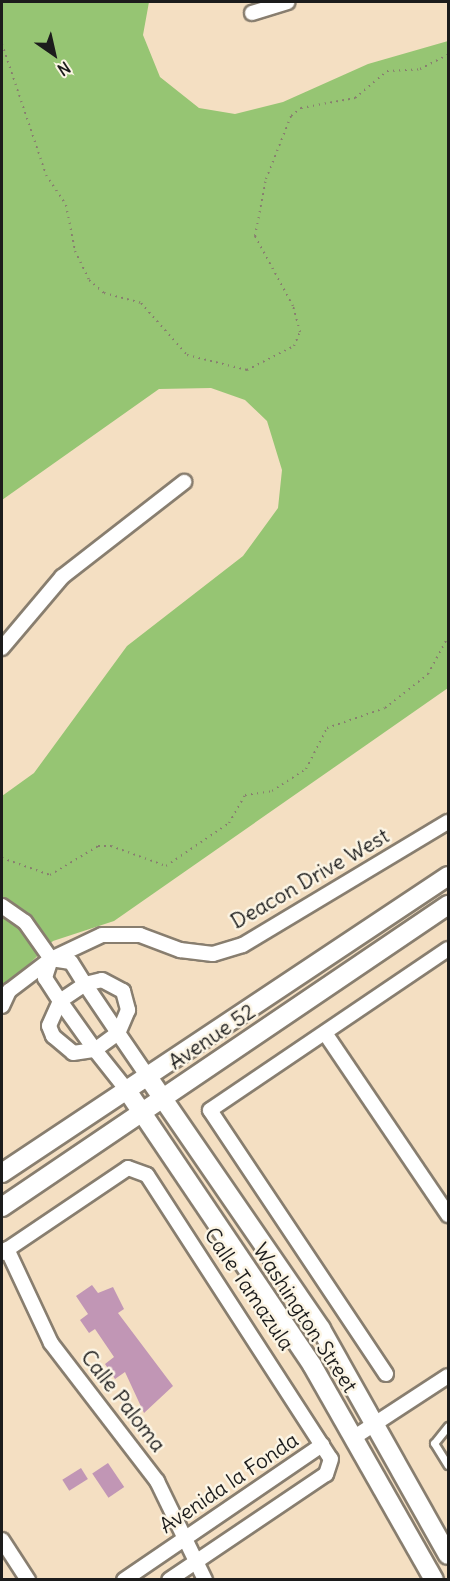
<!DOCTYPE html>
<style>
body{margin:0}
#map{position:relative;width:450px;height:1581px;overflow:hidden;background:#f4dfc2;font-family:Delius,sans-serif}
div>[style]{position:absolute}
.green>*{inset:0;background:#96c573}
.building>*{inset:0;background:#c196b5;transform-origin:0 0}
.path>*{height:2px;margin-top:-1px;transform-origin:0;background:repeating-linear-gradient(90deg,#887e6f 0 1.5px,transparent 0 6px)}
.roads{filter:drop-shadow(2px 0 #887e6f) drop-shadow(-2px 0 #887e6f) drop-shadow(0 2px #887e6f) drop-shadow(0 -2px #887e6f)}
.lane>*{height:7px;margin:-3.5px;padding:0 3.5px;transform-origin:3.5px;border-radius:3.5px;background:#fff}
.street>*{height:14px;margin:-7px;padding:0 7px;transform-origin:7px;border-radius:7px;background:#fff}
.secondary>*{height:18px;margin:-9px;padding:0 9px;transform-origin:9px;border-radius:9px;background:#fff}
span{translate:-50% -50%;white-space:nowrap;text-align:center;line-height:1.15;-webkit-text-stroke:5px #fcf5e5;paint-order:stroke}
.street-label{font-size:21px;color:#1c1c1c}
.frame{position:absolute;inset:0;border:3px solid #1c1c1c;pointer-events:none}
.north{position:absolute;left:24px;top:24px;width:60px;height:60px;-webkit-text-stroke:4px #fcf5e5;paint-order:stroke;rotate:146deg;font-size:16px;font-weight:700;line-height:24px;text-align:center;color:#1c1c1c}
.north::after{content:'';display:block;margin:auto;width:21px;height:27px;background:#1c1c1c;clip-path:polygon(50% 0,100% 100%,50% 72%,0 100%)}
</style>
<div id="map">
<div class="green">
<i style="clip-path:polygon(2px 2px,149px 2px,143px 35px,160px 77px,199px 108px,235px 114px,283px 102px,368px 64px,448px 41px,448px 688px,114px 921px,53px 941px,2px 990px,2px 796px,34px 773px,127px 646px,243px 556px,278px 508px,282px 470px,267px 421px,245px 400px,211px 388px,159px 389px,2px 500px)"></i>
</div>
<div class="building">
<i style="clip-path:polygon(92px 1285px,98px 1293px,113px 1287px,124px 1309px,118px 1313px,173px 1386px,144px 1413px,125px 1372px,115px 1379px,105px 1364px,114px 1357px,95px 1329px,89px 1333px,80px 1320px,88px 1314px,76px 1296px)"></i>
<i style="left:108px;top:1463px;width:29px;height:19px;rotate:56deg"></i>
<i style="left:81px;top:1468px;width:13px;height:22px;rotate:58deg"></i>
</div>
<div class="path">
<i style="left:2px;top:44px;width:138px;rotate:71.4deg"></i>
<i style="left:46px;top:175px;width:36px;rotate:56deg"></i>
<i style="left:66px;top:205px;width:47px;rotate:78.9deg"></i>
<i style="left:75px;top:251px;width:32px;rotate:64deg"></i>
<i style="left:89px;top:280px;width:20px;rotate:41deg"></i>
<i style="left:104px;top:293px;width:38px;rotate:15deg"></i>
<i style="left:141px;top:303px;width:69px;rotate:48.5deg"></i>
<i style="left:187px;top:355px;width:62px;rotate:14deg"></i>
<i style="left:247px;top:370px;width:53px;rotate:-27.1deg"></i>
<i style="left:294px;top:346px;width:15px;rotate:-67deg"></i>
<i style="left:300px;top:332px;width:27px;rotate:-105deg"></i>
<i style="left:293px;top:306px;width:80px;rotate:-118.5deg"></i>
<i style="left:255px;top:236px;width:58px;rotate:-79.1deg"></i>
<i style="left:266px;top:179px;width:68px;rotate:-68.4deg"></i>
<i style="left:291px;top:116px;width:13px;rotate:-39deg"></i>
<i style="left:301px;top:108px;width:55px;rotate:-10.5deg"></i>
<i style="left:355px;top:98px;width:42px;rotate:-40.2deg"></i>
<i style="left:387px;top:71px;width:33px;rotate:-3deg"></i>
<i style="left:420px;top:69px;width:31px;rotate:-27deg"></i>
<i style="left:448px;top:600px;width:24px;rotate:90deg"></i>
<i style="left:2px;top:858px;width:51px;rotate:19.5deg"></i>
<i style="left:50px;top:875px;width:56px;rotate:-31.1deg"></i>
<i style="left:98px;top:846px;width:13px"></i>
<i style="left:111px;top:846px;width:59px;rotate:20deg"></i>
<i style="left:166px;top:866px;width:76px;rotate:-34.3deg"></i>
<i style="left:229px;top:823px;width:32px;rotate:-60deg"></i>
<i style="left:245px;top:795px;width:27px;rotate:-8deg"></i>
<i style="left:272px;top:791px;width:40px;rotate:-32.9deg"></i>
<i style="left:306px;top:769px;width:46px;rotate:-62.9deg"></i>
<i style="left:327px;top:728px;width:61px;rotate:-19deg"></i>
<i style="left:385px;top:708px;width:55px;rotate:-38.3deg"></i>
<i style="left:428px;top:674px;width:42px;rotate:-61.6deg"></i>
</div>
<div class="roads">
<div class="lane">
<i style="left:448px;top:1426px;width:22px;rotate:129deg"></i>
<i style="left:434px;top:1443px;width:26px;rotate:58deg"></i>
</div>
<div class="street">
<i style="left:252px;top:13px;width:37px;rotate:-17deg"></i>
<i style="left:2px;top:648px;width:93px;rotate:-49.8deg"></i>
<i style="left:62px;top:577px;width:155px;rotate:-37.9deg"></i>
<i style="left:2px;top:906px;width:28px;rotate:35deg"></i>
<i style="left:25px;top:922px;width:45px;rotate:54.9deg"></i>
<i style="left:51px;top:959px;width:20px;rotate:9deg"></i>
<i style="left:71px;top:962px;width:26px;rotate:58deg"></i>
<i style="left:85px;top:984px;width:17px;rotate:-13deg"></i>
<i style="left:102px;top:980px;width:24px;rotate:28deg"></i>
<i style="left:123px;top:991px;width:20px;rotate:75deg"></i>
<i style="left:128px;top:1010px;width:25px;rotate:113deg"></i>
<i style="left:118px;top:1033px;width:50px;rotate:55.7deg"></i>
<i style="left:51px;top:959px;width:20px;rotate:108deg"></i>
<i style="left:45px;top:978px;width:27px;rotate:57deg"></i>
<i style="left:60px;top:1001px;width:27px;rotate:114deg"></i>
<i style="left:49px;top:1026px;width:11px;rotate:68deg"></i>
<i style="left:53px;top:1036px;width:26px;rotate:40deg"></i>
<i style="left:73px;top:1053px;width:22px;rotate:-8deg"></i>
<i style="left:95px;top:1050px;width:50px;rotate:51.5deg"></i>
<i style="left:85px;top:984px;width:59px;rotate:56deg"></i>
<i style="left:118px;top:1033px;width:29px;rotate:144deg"></i>
<i style="left:95px;top:1050px;width:60px;rotate:-125.5deg"></i>
<i style="left:60px;top:1001px;width:30px;rotate:-34deg"></i>
<i style="left:2px;top:1006px;width:17px;rotate:-65deg"></i>
<i style="left:9px;top:991px;width:53px;rotate:-37.3deg"></i>
<i style="left:51px;top:959px;width:56px;rotate:-25.2deg"></i>
<i style="left:102px;top:935px;width:38px"></i>
<i style="left:140px;top:935px;width:43px;rotate:20.6deg"></i>
<i style="left:180px;top:950px;width:33px;rotate:7deg"></i>
<i style="left:213px;top:954px;width:31px;rotate:-17deg"></i>
<i style="left:243px;top:945px;width:239px;rotate:-31deg"></i>
<i style="left:325px;top:1033px;width:220px;rotate:55.9deg"></i>
<i style="left:7px;top:1249px;width:104px;rotate:64.9deg"></i>
<i style="left:51px;top:1343px;width:174px;rotate:52.5deg"></i>
<i style="left:157px;top:1481px;width:110px;rotate:64.1deg"></i>
<i style="left:2px;top:1253px;width:152px;rotate:-34deg"></i>
<i style="left:128px;top:1168px;width:20px;rotate:20deg"></i>
<i style="left:147px;top:1175px;width:338px;rotate:57.1deg"></i>
<i style="left:331px;top:1459px;width:16px;rotate:108deg"></i>
<i style="left:326px;top:1474px;width:189px;rotate:146deg"></i>
<i style="left:386px;top:1374px;width:317px;rotate:-123.7deg"></i>
<i style="left:210px;top:1110px;width:287px;rotate:-34.1deg"></i>
<i style="left:353px;top:1438px;width:113px;rotate:-33.1deg"></i>
<i style="left:2px;top:1540px;width:48px;rotate:57deg"></i>
<i style="left:124px;top:1580px;width:240px;rotate:-34.3deg"></i>
</div>
<div class="secondary">
<i style="left:146px;top:1074px;width:309px;rotate:55.5deg"></i>
<i style="left:321px;top:1329px;width:259px;rotate:60.7deg"></i>
<i style="left:126px;top:1089px;width:333px;rotate:56deg"></i>
<i style="left:312px;top:1365px;width:247px;rotate:60.4deg"></i>
<i style="left:2px;top:1173px;width:536px;rotate:-33.66deg"></i>
<i style="left:2px;top:1207px;width:539px;rotate:-34.1deg"></i>
</div>
</div>
<div class="street-label">
<span style="left:310px;top:879px;rotate:-30deg">Deacon Drive West</span>
<span style="left:212px;top:1037px;rotate:-34deg">Avenue 52</span>
<span style="left:249px;top:1289px;rotate:56deg">Calle Tamazula</span>
<span style="left:305px;top:1318px;rotate:57deg">Washington Street</span>
<span style="left:123px;top:1401px;rotate:52deg">Calle Paloma</span>
<span style="left:229px;top:1483px;rotate:-34deg">Avenida la Fonda</span>
</div>
<div class="frame"></div>
<div class="north">N</div>
</div>
